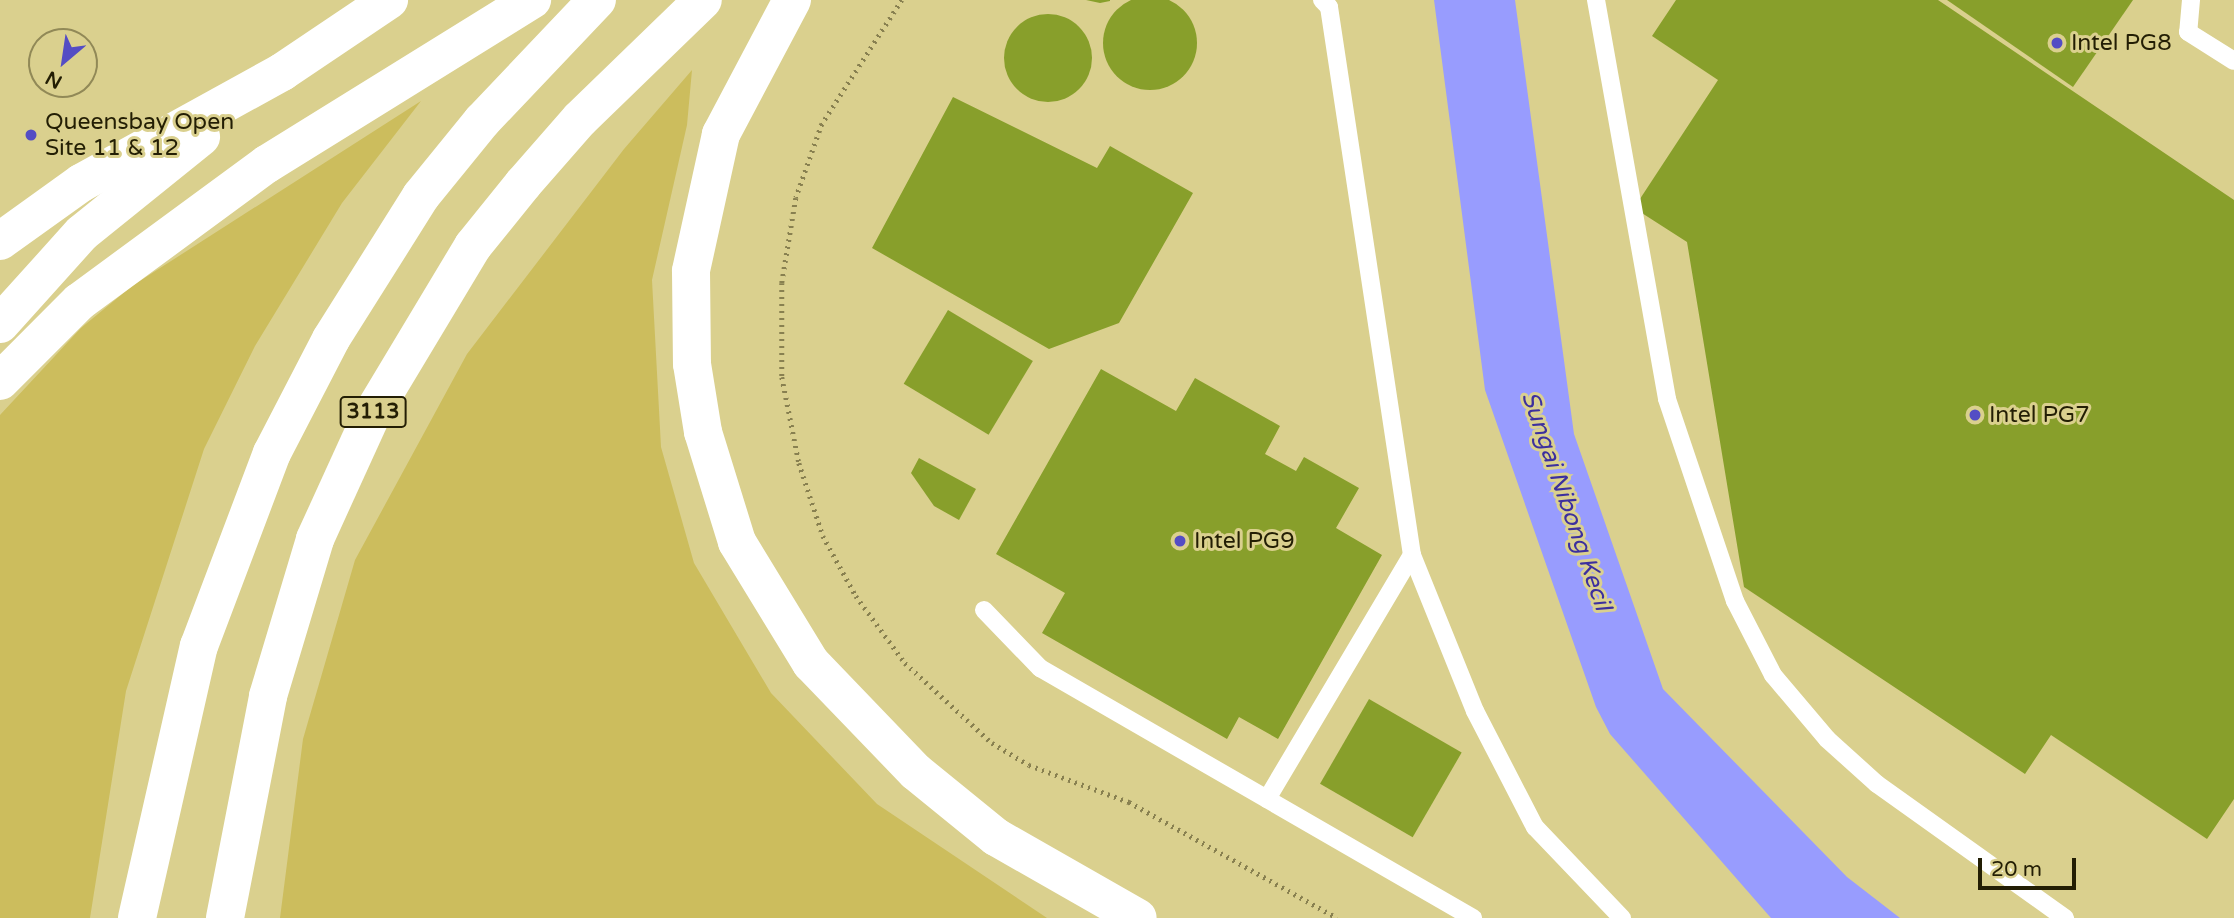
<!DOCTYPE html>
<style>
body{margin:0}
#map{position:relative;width:2234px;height:918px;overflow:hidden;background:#dad08e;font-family:"Varela Round",sans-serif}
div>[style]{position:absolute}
.green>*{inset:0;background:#ccbd5d}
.water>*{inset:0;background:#989cfe}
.building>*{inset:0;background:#889f2b;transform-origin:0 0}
.round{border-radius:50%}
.path>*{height:4.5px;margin-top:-2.25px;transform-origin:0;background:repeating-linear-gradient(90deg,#888050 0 2px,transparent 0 7px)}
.lane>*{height:18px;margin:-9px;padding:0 9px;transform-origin:9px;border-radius:9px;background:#fff}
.primary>*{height:38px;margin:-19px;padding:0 19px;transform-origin:19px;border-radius:19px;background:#fff}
.highway>*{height:38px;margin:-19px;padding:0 19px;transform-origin:19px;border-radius:19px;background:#fff}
.dots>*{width:19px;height:19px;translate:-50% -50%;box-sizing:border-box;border:4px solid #dad08e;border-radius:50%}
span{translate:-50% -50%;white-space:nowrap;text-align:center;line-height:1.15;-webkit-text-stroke:6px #dad08e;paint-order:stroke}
.shield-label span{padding:2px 5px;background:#dad08e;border:2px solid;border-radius:5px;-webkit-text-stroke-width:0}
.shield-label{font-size:21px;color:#231e04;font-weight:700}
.poi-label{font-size:23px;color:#231e04}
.left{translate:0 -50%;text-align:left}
.water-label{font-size:24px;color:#3c2f9e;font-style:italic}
.north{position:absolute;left:28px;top:28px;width:70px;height:70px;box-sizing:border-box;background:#dad08e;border:2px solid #918957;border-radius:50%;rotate:209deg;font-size:19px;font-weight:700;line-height:28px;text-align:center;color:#231e04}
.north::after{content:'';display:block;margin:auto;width:24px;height:32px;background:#544dc4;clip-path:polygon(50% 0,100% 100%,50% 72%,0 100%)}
.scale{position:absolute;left:1978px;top:858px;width:98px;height:32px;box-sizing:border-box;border:4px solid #231e04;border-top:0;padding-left:9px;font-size:21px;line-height:24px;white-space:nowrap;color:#231e04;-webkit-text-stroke:5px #dad08e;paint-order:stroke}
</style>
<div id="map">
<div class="green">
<i style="clip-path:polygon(692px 70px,687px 125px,652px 280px,661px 447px,694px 563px,771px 693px,877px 804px,1047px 918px,280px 918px,303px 739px,355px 560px,467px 354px,624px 149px)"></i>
<i style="clip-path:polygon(421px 101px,342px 203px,255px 346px,204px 449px,126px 691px,90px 918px,0 918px,0 415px,81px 328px,132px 286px)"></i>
</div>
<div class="water">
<i style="clip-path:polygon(1434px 0,1515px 0,1574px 434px,1663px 689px,1847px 877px,1900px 918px,1771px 918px,1610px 734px,1596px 707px,1485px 390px)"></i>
</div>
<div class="building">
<i class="round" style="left:1103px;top:-4px;width:94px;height:94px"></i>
<i style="clip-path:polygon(1086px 0,1110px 0,1110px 1px,1100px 3px)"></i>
<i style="clip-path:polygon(1676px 0,1938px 0,2234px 200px,2234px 799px,2207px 839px,2051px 735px,2025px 774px,1744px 587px,1687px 242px,1634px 208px,1718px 80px,1652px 36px)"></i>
<i style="clip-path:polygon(1947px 0,2133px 0,2073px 87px)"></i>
<i class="round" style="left:1004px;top:14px;width:88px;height:88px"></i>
<i style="clip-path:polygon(953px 97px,1097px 168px,1110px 146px,1193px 193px,1119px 323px,1049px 349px,872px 248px)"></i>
<i style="left:948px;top:310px;width:99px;height:86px;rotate:31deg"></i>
<i style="clip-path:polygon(1101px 369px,1176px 411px,1195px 378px,1280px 426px,1265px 454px,1296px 471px,1304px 457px,1359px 488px,1336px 528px,1382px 555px,1278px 739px,1239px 717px,1227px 739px,1042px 633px,1065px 593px,996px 554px)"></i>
<i style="clip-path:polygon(919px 458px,976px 489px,959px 520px,934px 506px,911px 473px)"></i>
<i style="left:1369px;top:699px;width:107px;height:98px;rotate:30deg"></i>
</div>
<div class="path">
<i style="left:902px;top:0;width:148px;rotate:122.8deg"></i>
<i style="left:822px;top:124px;width:78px;rotate:109.4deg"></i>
<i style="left:796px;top:198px;width:86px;rotate:99.4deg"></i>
<i style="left:782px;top:283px;width:94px;rotate:90deg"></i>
<i style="left:782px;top:377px;width:88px;rotate:78.8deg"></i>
<i style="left:799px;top:463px;width:77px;rotate:71.8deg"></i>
<i style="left:823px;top:536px;width:68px;rotate:61.2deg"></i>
<i style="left:856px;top:596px;width:83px;rotate:53.8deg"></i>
<i style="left:905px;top:663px;width:118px;rotate:42.6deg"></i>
<i style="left:992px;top:743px;width:43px;rotate:30.7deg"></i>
<i style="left:1029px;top:765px;width:107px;rotate:20.3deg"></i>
<i style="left:1129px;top:802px;width:238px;rotate:29.1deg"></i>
</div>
<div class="lane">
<i style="left:1322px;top:0;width:10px;rotate:45deg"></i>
<i style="left:1329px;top:7px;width:554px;rotate:81.39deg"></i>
<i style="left:1412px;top:555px;width:168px;rotate:68deg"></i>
<i style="left:1475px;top:711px;width:131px;rotate:62.7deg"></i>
<i style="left:1535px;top:827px;width:126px;rotate:46.3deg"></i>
<i style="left:1596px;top:0;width:405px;rotate:79.9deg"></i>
<i style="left:1667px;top:399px;width:213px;rotate:71.4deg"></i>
<i style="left:1735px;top:601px;width:83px;rotate:62.8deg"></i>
<i style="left:1773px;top:675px;width:84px;rotate:49.8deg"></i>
<i style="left:1827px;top:739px;width:67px;rotate:42deg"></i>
<i style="left:1877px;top:784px;width:231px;rotate:35.5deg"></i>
<i style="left:2191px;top:0;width:32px;rotate:95deg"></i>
<i style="left:2188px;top:32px;width:54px;rotate:32.2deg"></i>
<i style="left:984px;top:610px;width:81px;rotate:46deg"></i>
<i style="left:1040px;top:668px;width:500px;rotate:30deg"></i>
<i style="left:1267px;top:799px;width:284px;rotate:-59.3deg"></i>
</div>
<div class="primary">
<i style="left:0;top:241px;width:100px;rotate:-35.6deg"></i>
<i style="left:81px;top:183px;width:230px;rotate:-28.9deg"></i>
<i style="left:282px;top:72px;width:129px;rotate:-33.9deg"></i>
<i style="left:0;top:324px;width:122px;rotate:-48deg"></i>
<i style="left:82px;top:233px;width:153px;rotate:-38.9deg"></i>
</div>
<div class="highway">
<i style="left:792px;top:0;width:152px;rotate:117.9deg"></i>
<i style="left:721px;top:134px;width:140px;rotate:102.4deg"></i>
<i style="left:691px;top:271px;width:93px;rotate:89.4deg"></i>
<i style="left:692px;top:364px;width:69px;rotate:80.8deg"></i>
<i style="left:703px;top:432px;width:115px;rotate:72.8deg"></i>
<i style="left:737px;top:542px;width:142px;rotate:58.6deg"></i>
<i style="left:811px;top:663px;width:151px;rotate:46.1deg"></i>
<i style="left:916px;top:772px;width:103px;rotate:39.1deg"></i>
<i style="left:996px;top:837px;width:163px;rotate:29.7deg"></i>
<i style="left:0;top:381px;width:112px;rotate:-45deg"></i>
<i style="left:79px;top:302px;width:233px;rotate:-36.3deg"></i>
<i style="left:267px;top:164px;width:312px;rotate:-31.8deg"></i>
<i style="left:137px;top:918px;width:279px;rotate:-77.2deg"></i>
<i style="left:199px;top:646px;width:206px;rotate:-69.3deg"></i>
<i style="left:272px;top:453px;width:128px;rotate:-62.6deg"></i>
<i style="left:331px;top:339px;width:169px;rotate:-57.8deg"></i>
<i style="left:421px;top:196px;width:97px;rotate:-50.9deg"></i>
<i style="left:482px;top:121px;width:167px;rotate:-46.5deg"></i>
<i style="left:225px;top:918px;width:226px;rotate:-79deg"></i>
<i style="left:268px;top:696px;width:164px;rotate:-73.3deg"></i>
<i style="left:315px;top:539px;width:137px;rotate:-65.5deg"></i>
<i style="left:372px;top:414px;width:196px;rotate:-59deg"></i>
<i style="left:473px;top:246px;width:80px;rotate:-51.1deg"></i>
<i style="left:523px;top:184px;width:86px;rotate:-48.8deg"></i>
<i style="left:580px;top:119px;width:171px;rotate:-44.1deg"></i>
</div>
<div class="dots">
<i style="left:2057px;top:43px;background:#544dc4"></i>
<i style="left:31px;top:135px;background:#544dc4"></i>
<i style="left:1975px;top:415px;background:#544dc4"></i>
<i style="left:1180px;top:541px;background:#544dc4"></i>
</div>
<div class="shield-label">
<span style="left:373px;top:412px">3113</span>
</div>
<div class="poi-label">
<span class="left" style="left:2071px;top:43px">Intel PG8</span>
<span class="left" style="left:45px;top:135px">Queensbay Open<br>Site 11 &amp; 12</span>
<span class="left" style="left:1989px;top:415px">Intel PG7</span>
<span class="left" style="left:1194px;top:541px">Intel PG9</span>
</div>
<div class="water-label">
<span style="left:1566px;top:501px;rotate:71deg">Sungai Nibong Kecil</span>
</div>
<div class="north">N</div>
<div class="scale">20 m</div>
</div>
